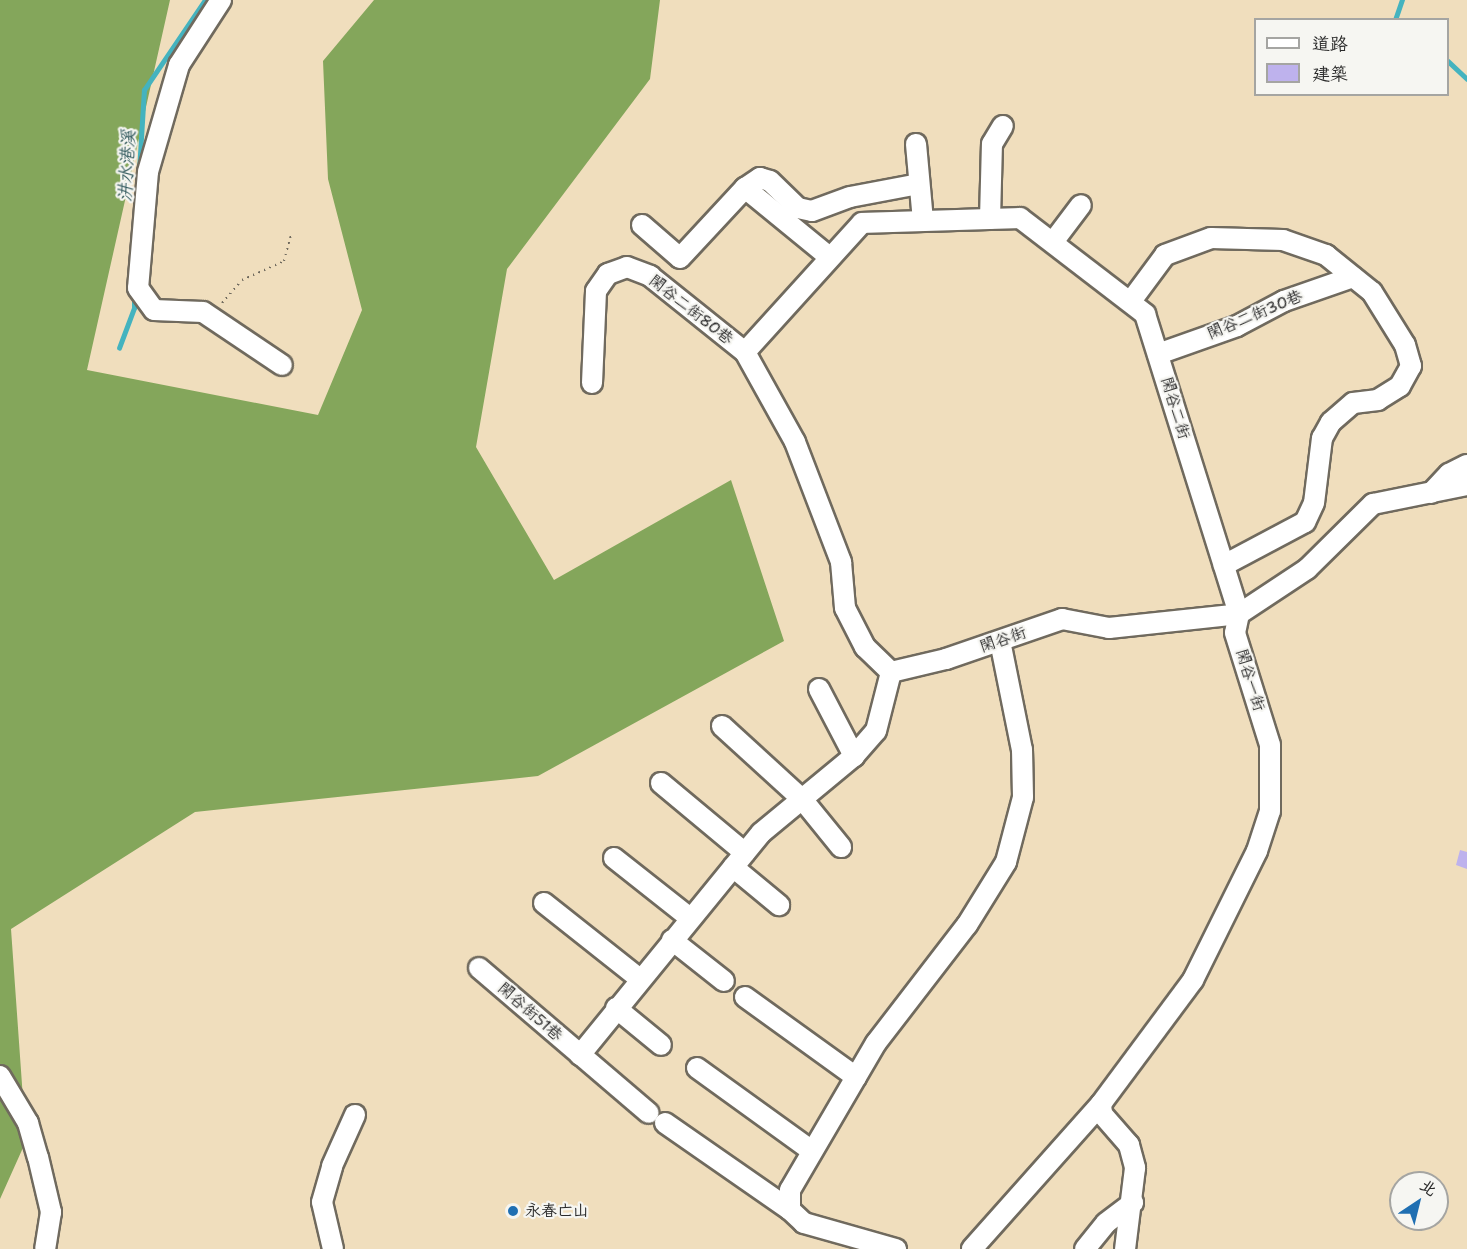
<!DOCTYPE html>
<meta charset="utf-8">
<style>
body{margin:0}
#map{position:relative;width:1467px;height:1249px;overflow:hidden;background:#f0debd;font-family:"Shantell Sans","LXGW WenKai TC",sans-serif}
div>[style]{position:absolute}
.forest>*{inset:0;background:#84a65b}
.stream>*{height:4.5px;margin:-2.25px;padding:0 2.25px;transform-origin:2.25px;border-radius:2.25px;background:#44b3bf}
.building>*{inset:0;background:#beb2ed}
.path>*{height:2px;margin-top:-1px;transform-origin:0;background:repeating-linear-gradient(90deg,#706a5e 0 1.5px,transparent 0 6px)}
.roads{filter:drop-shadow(2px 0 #706a5e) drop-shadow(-2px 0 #706a5e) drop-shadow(0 2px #706a5e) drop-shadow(0 -2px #706a5e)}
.minor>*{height:20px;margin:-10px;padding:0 10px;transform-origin:10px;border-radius:10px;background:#fff}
.dots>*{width:16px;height:16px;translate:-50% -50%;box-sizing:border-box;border:3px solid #f6f6f2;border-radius:50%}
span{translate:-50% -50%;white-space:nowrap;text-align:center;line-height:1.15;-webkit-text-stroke:4.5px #f6f6f2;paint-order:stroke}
.street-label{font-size:16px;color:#2b2b2b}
.poi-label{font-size:16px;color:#2b2b2b}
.left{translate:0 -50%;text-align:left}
.water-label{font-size:18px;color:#345b5f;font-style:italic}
.legend{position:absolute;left:1254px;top:18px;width:195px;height:78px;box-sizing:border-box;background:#f6f6f2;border:2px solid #a5a5a2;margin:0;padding:8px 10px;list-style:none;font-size:18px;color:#2b2b2b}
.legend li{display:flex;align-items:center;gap:12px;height:30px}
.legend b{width:30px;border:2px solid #a5a5a2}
.north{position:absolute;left:1389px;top:1171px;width:60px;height:60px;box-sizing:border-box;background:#f6f6f2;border:2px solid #a5a5a2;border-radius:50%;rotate:35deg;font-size:16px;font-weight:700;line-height:24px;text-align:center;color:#2b2b2b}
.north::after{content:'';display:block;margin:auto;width:21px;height:27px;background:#1f6fb2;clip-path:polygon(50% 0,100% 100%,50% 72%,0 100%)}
</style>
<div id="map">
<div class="forest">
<i style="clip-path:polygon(0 0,170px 0,87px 370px,318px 415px,362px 310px,328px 179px,323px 61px,374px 0,660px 0,650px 79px,507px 269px,476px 447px,554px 580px,731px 480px,784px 641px,538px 776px,195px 812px,11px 929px,26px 1141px,0 1199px)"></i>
</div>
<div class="stream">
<i style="left:1395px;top:20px;width:21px;rotate:-71deg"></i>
<i style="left:1448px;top:61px;width:26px;rotate:43deg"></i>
<i style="left:139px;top:171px;width:81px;rotate:-86.5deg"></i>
<i style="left:144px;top:90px;width:109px;rotate:-55.9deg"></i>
<i style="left:119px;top:348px;width:43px;rotate:-69.4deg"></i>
<i style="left:134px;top:308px;width:14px;rotate:-90deg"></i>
</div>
<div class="building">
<i style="clip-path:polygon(1460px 850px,1467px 852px,1467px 869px,1456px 865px)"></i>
</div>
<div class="path">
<i style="left:222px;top:303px;width:30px;rotate:-49deg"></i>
<i style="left:242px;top:280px;width:46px;rotate:-24.3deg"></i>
<i style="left:284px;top:261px;width:28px;rotate:-75deg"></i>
</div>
<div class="roads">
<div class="minor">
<i style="left:221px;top:0;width:77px;rotate:122.9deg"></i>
<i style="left:179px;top:65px;width:111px;rotate:106.2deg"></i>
<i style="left:148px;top:172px;width:116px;rotate:94.9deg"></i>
<i style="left:138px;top:288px;width:27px;rotate:54deg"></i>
<i style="left:154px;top:310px;width:49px;rotate:2.3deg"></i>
<i style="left:203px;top:312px;width:95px;rotate:33.9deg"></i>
<i style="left:916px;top:144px;width:77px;rotate:84.8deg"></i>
<i style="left:745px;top:188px;width:18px;rotate:-34deg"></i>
<i style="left:760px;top:178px;width:10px;rotate:17deg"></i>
<i style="left:770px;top:181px;width:39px;rotate:44deg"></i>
<i style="left:798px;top:208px;width:14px;rotate:12deg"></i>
<i style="left:812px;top:211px;width:40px;rotate:-20.2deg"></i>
<i style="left:850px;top:197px;width:70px;rotate:-10.7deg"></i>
<i style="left:990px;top:219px;width:75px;rotate:-88.5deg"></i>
<i style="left:992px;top:144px;width:21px;rotate:-59deg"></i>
<i style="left:642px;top:225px;width:50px;rotate:41deg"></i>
<i style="left:680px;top:258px;width:96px;rotate:-47.1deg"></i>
<i style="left:745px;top:188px;width:107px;rotate:39.3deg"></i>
<i style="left:1053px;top:242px;width:46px;rotate:-52.9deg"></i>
<i style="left:1131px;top:301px;width:57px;rotate:-53.5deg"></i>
<i style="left:1165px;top:255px;width:49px;rotate:-20.3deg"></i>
<i style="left:1211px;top:238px;width:72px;rotate:1.6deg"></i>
<i style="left:1283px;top:240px;width:46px;rotate:19.2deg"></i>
<i style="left:1326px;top:255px;width:59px;rotate:38.8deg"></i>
<i style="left:1372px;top:292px;width:62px;rotate:58.1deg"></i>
<i style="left:1405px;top:345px;width:22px;rotate:74deg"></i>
<i style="left:1411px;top:366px;width:23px;rotate:119deg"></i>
<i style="left:1400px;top:386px;width:26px;rotate:148deg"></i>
<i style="left:1378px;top:400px;width:25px;rotate:173deg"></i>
<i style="left:1353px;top:403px;width:29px;rotate:139deg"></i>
<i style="left:1331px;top:422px;width:18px;rotate:119deg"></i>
<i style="left:1322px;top:438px;width:65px;rotate:97deg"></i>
<i style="left:1314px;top:503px;width:21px;rotate:115deg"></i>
<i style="left:1305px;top:522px;width:92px;rotate:152deg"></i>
<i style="left:745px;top:352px;width:174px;rotate:-47.8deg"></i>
<i style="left:862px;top:223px;width:158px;rotate:-1.8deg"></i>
<i style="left:1020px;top:218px;width:158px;rotate:37.5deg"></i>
<i style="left:1145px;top:314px;width:314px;rotate:72.6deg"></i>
<i style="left:1239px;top:614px;width:19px;rotate:102deg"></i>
<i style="left:1235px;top:633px;width:117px;rotate:72.6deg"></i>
<i style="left:1270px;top:745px;width:66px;rotate:90deg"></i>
<i style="left:1270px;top:811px;width:42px;rotate:108deg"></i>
<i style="left:1257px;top:851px;width:144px;rotate:116.4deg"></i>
<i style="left:1193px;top:980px;width:154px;rotate:126.6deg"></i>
<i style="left:1101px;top:1104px;width:194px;rotate:131.7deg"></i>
<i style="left:1158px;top:354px;width:84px;rotate:-19.5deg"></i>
<i style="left:1237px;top:326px;width:53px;rotate:-28deg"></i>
<i style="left:1284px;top:301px;width:73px;rotate:-19.2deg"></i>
<i style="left:592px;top:383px;width:92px;rotate:-87.5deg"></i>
<i style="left:596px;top:291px;width:21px;rotate:-55deg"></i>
<i style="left:608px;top:274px;width:20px;rotate:-20deg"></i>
<i style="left:627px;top:267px;width:25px;rotate:21deg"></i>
<i style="left:650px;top:276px;width:122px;rotate:38.7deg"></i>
<i style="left:745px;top:352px;width:103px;rotate:60.9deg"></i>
<i style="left:795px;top:442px;width:129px;rotate:69deg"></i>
<i style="left:841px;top:562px;width:46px;rotate:85deg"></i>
<i style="left:845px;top:608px;width:44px;rotate:62.9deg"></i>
<i style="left:865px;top:647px;width:36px;rotate:44deg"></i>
<i style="left:891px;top:672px;width:57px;rotate:-13.3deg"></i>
<i style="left:946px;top:659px;width:123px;rotate:-19deg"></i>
<i style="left:1062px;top:619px;width:48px;rotate:10.8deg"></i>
<i style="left:1109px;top:628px;width:131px;rotate:-6.1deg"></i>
<i style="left:1239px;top:614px;width:82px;rotate:-33.5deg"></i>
<i style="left:1307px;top:569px;width:93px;rotate:-44.6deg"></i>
<i style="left:1373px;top:504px;width:96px;rotate:-11.4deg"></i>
<i style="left:1431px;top:493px;width:26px;rotate:-47deg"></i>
<i style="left:1449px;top:474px;width:20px;rotate:-27deg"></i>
<i style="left:819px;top:689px;width:76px;rotate:62.4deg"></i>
<i style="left:722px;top:726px;width:108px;rotate:42.4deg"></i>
<i style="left:802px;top:799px;width:62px;rotate:50.9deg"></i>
<i style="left:661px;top:783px;width:109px;rotate:39.8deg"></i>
<i style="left:614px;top:858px;width:97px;rotate:38.3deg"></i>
<i style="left:733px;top:867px;width:60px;rotate:39.6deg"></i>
<i style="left:544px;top:903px;width:122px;rotate:38.4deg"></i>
<i style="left:672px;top:940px;width:66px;rotate:38.3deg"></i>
<i style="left:479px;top:968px;width:223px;rotate:40.5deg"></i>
<i style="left:745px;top:997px;width:137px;rotate:35.8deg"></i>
<i style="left:616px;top:1008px;width:58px;rotate:39.4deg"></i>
<i style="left:580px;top:1055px;width:286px;rotate:-50.8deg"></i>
<i style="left:761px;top:833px;width:121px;rotate:-39.6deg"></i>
<i style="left:854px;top:756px;width:33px;rotate:-49deg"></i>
<i style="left:876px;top:731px;width:61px;rotate:-75.7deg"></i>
<i style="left:697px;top:1068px;width:142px;rotate:35.8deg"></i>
<i style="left:0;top:1076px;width:55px;rotate:59.2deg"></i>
<i style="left:28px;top:1123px;width:35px;rotate:74deg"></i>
<i style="left:38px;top:1157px;width:57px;rotate:76.7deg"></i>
<i style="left:51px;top:1212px;width:37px;rotate:99deg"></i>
<i style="left:1101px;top:1104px;width:10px;rotate:84deg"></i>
<i style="left:1102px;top:1114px;width:41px;rotate:48.9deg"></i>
<i style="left:1129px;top:1145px;width:24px;rotate:75deg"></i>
<i style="left:1135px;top:1168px;width:82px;rotate:97deg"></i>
<i style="left:665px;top:1123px;width:152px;rotate:34.8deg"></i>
<i style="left:333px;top:1249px;width:48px;rotate:-103.2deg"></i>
<i style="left:322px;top:1202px;width:37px;rotate:-74deg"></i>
<i style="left:332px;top:1166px;width:56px;rotate:-65.7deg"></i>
<i style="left:896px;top:1249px;width:96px;rotate:-164.2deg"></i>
<i style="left:804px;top:1223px;width:19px;rotate:-137deg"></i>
<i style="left:790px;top:1210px;width:20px;rotate:-90deg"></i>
<i style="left:790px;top:1190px;width:170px;rotate:-59.7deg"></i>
<i style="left:876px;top:1043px;width:149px;rotate:-52.4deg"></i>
<i style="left:967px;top:925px;width:74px;rotate:-58.2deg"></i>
<i style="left:1006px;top:862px;width:67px;rotate:-75.3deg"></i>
<i style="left:1023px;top:797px;width:47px;rotate:-91.2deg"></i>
<i style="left:1022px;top:750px;width:111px;rotate:-101.4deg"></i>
<i style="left:1085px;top:1249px;width:33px;rotate:-51deg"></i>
<i style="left:1106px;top:1223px;width:34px;rotate:-37deg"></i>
</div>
</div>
<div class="dots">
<i style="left:513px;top:1211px;background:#1f6fb2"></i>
</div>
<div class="street-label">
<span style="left:691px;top:310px;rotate:38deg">閑谷二街80巷</span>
<span style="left:1255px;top:315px;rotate:-23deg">閑谷二街30巷</span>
<span style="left:1175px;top:408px;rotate:73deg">閑谷二街</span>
<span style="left:1003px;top:640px;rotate:-19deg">閑谷街</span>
<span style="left:1250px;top:680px;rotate:73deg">閑谷一街</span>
<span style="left:530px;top:1012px;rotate:41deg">閑谷街51巷</span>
</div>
<div class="poi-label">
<span class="left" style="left:525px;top:1211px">永春亡山</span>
</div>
<div class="water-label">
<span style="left:127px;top:166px;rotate:-87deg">汫水港溪</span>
</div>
<ul class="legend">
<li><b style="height:8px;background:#fff"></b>道路</li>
<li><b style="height:16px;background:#beb2ed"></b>建築</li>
</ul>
<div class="north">北</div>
</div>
